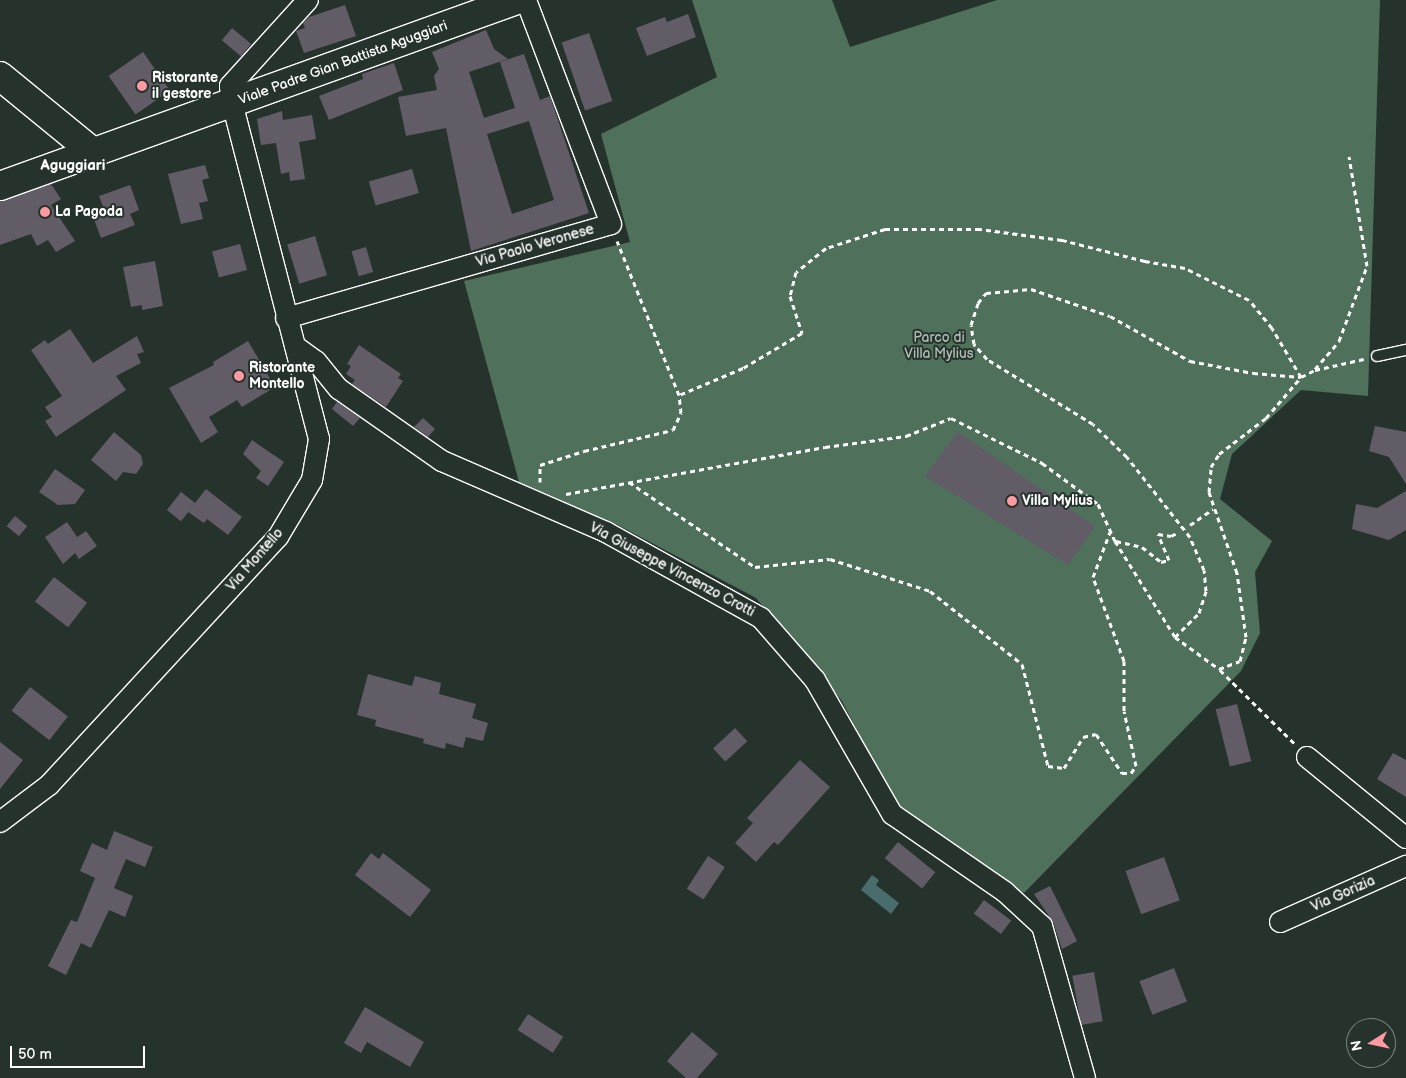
<!DOCTYPE html>
<style>
body{margin:0}
#map{position:relative;width:1406px;height:1078px;overflow:hidden;background:#26332d;font-family:"Balsamiq Sans",sans-serif}
div>[style]{position:absolute}
.green>*{inset:0;background:#4f705a}
.water>*{inset:0;background:#486d6c}
.building>*{inset:0;background:#625c66;transform-origin:0 0}
.path>*{height:3px;margin-top:-1.5px;transform-origin:0;background:repeating-linear-gradient(90deg,#fff 0 5px,transparent 0 9px)}
.roads{filter:drop-shadow(1px 0 #fff) drop-shadow(-1px 0 #fff) drop-shadow(0 1px #fff) drop-shadow(0 -1px #fff)}
.lane>*{height:10px;margin:-5px;padding:0 5px;transform-origin:5px;border-radius:5px;background:#26332d}
.street>*{height:20px;margin:-10px;padding:0 10px;transform-origin:10px;border-radius:10px;background:#26332d}
.secondary>*{height:28px;margin:-14px;padding:0 14px;transform-origin:14px;border-radius:14px;background:#26332d}
.dots>*{width:14px;height:14px;translate:-50% -50%;box-sizing:border-box;border:2px solid #26332d;border-radius:50%}
span{translate:-50% -50%;white-space:nowrap;text-align:center;line-height:1.15;-webkit-text-stroke:4px #26332d;paint-order:stroke}
.street-label{font-size:14px;color:#fff}
.poi-label{font-size:14px;color:#fff;font-weight:700}
.left{translate:0 -50%;text-align:left}
.park-label{font-size:14px;color:#b0bfb5}
.neighbourhood-label{font-size:15px;color:#fff;font-weight:700}
.north{position:absolute;left:1346px;top:1018px;width:50px;height:50px;box-sizing:border-box;background:#26332d;border:1px solid #7d8581;border-radius:50%;rotate:260deg;font-size:14px;font-weight:700;line-height:20px;text-align:center;color:#fff}
.north::after{content:'';display:block;margin:auto;width:18px;height:22px;background:#ff9aa2;clip-path:polygon(50% 0,100% 100%,50% 72%,0 100%)}
.scale{position:absolute;left:10px;top:1046px;width:135px;height:22px;box-sizing:border-box;border:2px solid #fff;border-top:0;padding-left:6px;font-size:15px;line-height:18px;white-space:nowrap;color:#fff;-webkit-text-stroke:4px #26332d;paint-order:stroke}
</style>
<div id="map">
<div class="green">
<i style="clip-path:polygon(692px 0,832px 0,850px 47px,997px 0,1380px 0,1368px 396px,1301px 390px,1232px 454px,1220px 499px,1272px 541px,1255px 572px,1260px 633px,1241px 671px,1024px 893px,926px 834px,891px 798px,842px 701px,756px 598px,612px 522px,542px 498px,519px 482px,464px 281px,630px 242px,601px 134px,717px 77px)"></i>
</div>
<div class="water">
<i style="clip-path:polygon(872px 875px,879px 880px,876px 885px,899px 903px,891px 914px,861px 890px)"></i>
</div>
<div class="building">
<i style="clip-path:polygon(345px 5px,356px 36px,304px 53px,296px 31px,305px 28px,303px 23px,309px 17px)"></i>
<i style="clip-path:polygon(688px 14px,696px 37px,647px 56px,636px 28px,665px 17px,667px 22px)"></i>
<i style="left:232px;top:28px;width:25px;height:16px;rotate:40deg"></i>
<i style="clip-path:polygon(evenodd,486px 30px,494px 49px,508px 59px,469px 72px,484px 118px,515px 108px,500px 62px,524px 54px,540px 100px,550px 96px,589px 213px,471px 251px,446px 128px,406px 136px,398px 97px,437px 90px,434px 76px,439px 69px,432px 52px,486px 30px,529px 121px,554px 200px,512px 214px,487px 134px,529px 121px)"></i>
<i style="left:589px;top:33px;width:72px;height:29px;rotate:71deg"></i>
<i style="left:143px;top:52px;width:47px;height:42px;rotate:55deg"></i>
<i style="clip-path:polygon(394px 63px,403px 90px,329px 120px,319px 96px,363px 79px,362px 74px)"></i>
<i style="clip-path:polygon(282px 111px,283px 120px,312px 115px,316px 139px,299px 142px,305px 179px,290px 181px,289px 172px,281px 174px,276px 143px,261px 145px,257px 119px)"></i>
<i style="clip-path:polygon(205px 165px,209px 178px,202px 180px,208px 201px,199px 203px,203px 219px,181px 224px,168px 174px)"></i>
<i style="left:412px;top:169px;width:25px;height:45px;rotate:74deg"></i>
<i style="clip-path:polygon(51px 184px,61px 199px,51px 205px,75px 241px,56px 252px,48px 240px,37px 246px,31px 234px,0 245px,0 201px)"></i>
<i style="clip-path:polygon(130px 185px,139px 210px,130px 214px,135px 225px,101px 238px,92px 214px,104px 209px,99px 196px)"></i>
<i style="left:315px;top:236px;width:41px;height:29px;rotate:73deg"></i>
<i style="left:240px;top:244px;width:27px;height:29px;rotate:75deg"></i>
<i style="left:366px;top:247px;width:26px;height:15px;rotate:74deg"></i>
<i style="clip-path:polygon(155px 261px,163px 306px,142px 310px,142px 305px,131px 307px,123px 267px)"></i>
<i style="clip-path:polygon(70px 329px,93px 363px,137px 336px,144px 352px,137px 354px,141px 363px,116px 376px,126px 390px,56px 437px,45px 421px,52px 417px,45px 407px,62px 396px,31px 350px,45px 340px,48px 344px)"></i>
<i style="clip-path:polygon(248px 341px,275px 387px,242px 407px,237px 400px,209px 417px,218px 432px,201px 443px,169px 388px,214px 365px,213px 362px)"></i>
<i style="clip-path:polygon(359px 345px,401px 374px,398px 378px,403px 381px,386px 407px,352px 384px,355px 380px,346px 374px,351px 366px,347px 364px)"></i>
<i style="clip-path:polygon(337px 402px,360px 418px,353px 426px,332px 409px)"></i>
<i style="clip-path:polygon(423px 418px,435px 429px,428px 437px,414px 427px)"></i>
<i style="clip-path:polygon(1375px 426px,1406px 432px,1406px 484px,1389px 457px,1369px 451px)"></i>
<i style="clip-path:polygon(114px 432px,141px 455px,143px 464px,136px 474px,123px 472px,116px 481px,91px 460px)"></i>
<i style="clip-path:polygon(958px 432px,1095px 526px,1068px 565px,925px 476px)"></i>
<i style="clip-path:polygon(252px 440px,284px 462px,268px 486px,256px 478px,261px 471px,243px 454px)"></i>
<i style="clip-path:polygon(55px 469px,85px 490px,75px 504px,58px 505px,39px 492px)"></i>
<i style="clip-path:polygon(206px 489px,242px 517px,228px 535px,207px 519px,204px 523px,188px 512px)"></i>
<i style="clip-path:polygon(1406px 491px,1406px 530px,1389px 540px,1352px 529px,1356px 504px,1377px 508px)"></i>
<i style="left:181px;top:492px;width:18px;height:23px;rotate:38deg"></i>
<i style="left:15px;top:516px;width:16px;height:13px;rotate:40deg"></i>
<i style="clip-path:polygon(67px 522px,77px 537px,86px 531px,97px 546px,79px 559px,75px 553px,63px 564px,45px 537px)"></i>
<i style="left:54px;top:577px;width:42px;height:31px;rotate:38deg"></i>
<i style="clip-path:polygon(368px 674px,412px 686px,415px 676px,441px 683px,439px 694px,476px 704px,472px 718px,488px 723px,483px 741px,466px 737px,463px 748px,446px 743px,445px 749px,423px 743px,424px 739px,375px 726px,376px 720px,357px 715px)"></i>
<i style="left:30px;top:687px;width:48px;height:30px;rotate:38deg"></i>
<i style="left:1237px;top:704px;width:59px;height:22px;rotate:76deg"></i>
<i style="left:735px;top:728px;width:18px;height:30px;rotate:47deg"></i>
<i style="clip-path:polygon(0 742px,23px 760px,0 789px)"></i>
<i style="clip-path:polygon(1393px 753px,1406px 760px,1406px 797px,1377px 779px)"></i>
<i style="clip-path:polygon(800px 760px,830px 787px,778px 845px,774px 842px,756px 862px,735px 843px,753px 823px,747px 818px)"></i>
<i style="clip-path:polygon(114px 831px,153px 847px,145px 867px,126px 859px,114px 888px,133px 896px,125px 917px,109px 910px,91px 948px,81px 943px,66px 975px,48px 966px,71px 920px,77px 922px,95px 878px,80px 871px,92px 843px,107px 850px)"></i>
<i style="left:898px;top:842px;width:48px;height:21px;rotate:39deg"></i>
<i style="clip-path:polygon(371px 853px,379px 859px,383px 853px,431px 890px,410px 917px,355px 875px)"></i>
<i style="left:708px;top:856px;width:20px;height:39px;rotate:33deg"></i>
<i style="left:1164px;top:857px;width:46px;height:41px;rotate:70deg"></i>
<i style="clip-path:polygon(1050px 886px,1077px 941px,1062px 949px,1053px 922px,1034px 894px)"></i>
<i style="left:984px;top:900px;width:34px;height:17px;rotate:37deg"></i>
<i style="left:1174px;top:968px;width:36px;height:37px;rotate:69deg"></i>
<i style="left:1094px;top:972px;width:50px;height:22px;rotate:80deg"></i>
<i style="clip-path:polygon(365px 1007px,424px 1042px,410px 1067px,367px 1042px,361px 1053px,344px 1043px)"></i>
<i style="left:528px;top:1014px;width:42px;height:19px;rotate:33deg"></i>
<i style="clip-path:polygon(692px 1032px,718px 1054px,697px 1078px,686px 1078px,667px 1061px)"></i>
</div>
<div class="path">
<i style="left:1315px;top:369px;width:37px;rotate:-49deg"></i>
<i style="left:1339px;top:341px;width:80px;rotate:-69.5deg"></i>
<i style="left:1367px;top:266px;width:111px;rotate:-99.3deg"></i>
<i style="left:540px;top:482px;width:17px;rotate:-90deg"></i>
<i style="left:540px;top:465px;width:46px;rotate:-17.7deg"></i>
<i style="left:584px;top:451px;width:91px;rotate:-13.3deg"></i>
<i style="left:673px;top:430px;width:19px;rotate:-65deg"></i>
<i style="left:681px;top:413px;width:18px;rotate:-96deg"></i>
<i style="left:629px;top:482px;width:152px;rotate:34deg"></i>
<i style="left:755px;top:567px;width:75px;rotate:-6.1deg"></i>
<i style="left:830px;top:559px;width:105px;rotate:17.7deg"></i>
<i style="left:930px;top:591px;width:117px;rotate:38.4deg"></i>
<i style="left:1022px;top:664px;width:105px;rotate:75.7deg"></i>
<i style="left:1048px;top:766px;width:16px;rotate:7deg"></i>
<i style="left:1064px;top:768px;width:36px;rotate:-58deg"></i>
<i style="left:1083px;top:737px;width:13px;rotate:-13deg"></i>
<i style="left:1096px;top:734px;width:47px;rotate:56.3deg"></i>
<i style="left:1122px;top:773px;width:9px"></i>
<i style="left:1131px;top:773px;width:9px;rotate:-54deg"></i>
<i style="left:1136px;top:766px;width:56px;rotate:-102.3deg"></i>
<i style="left:1124px;top:711px;width:50px;rotate:-90deg"></i>
<i style="left:1124px;top:661px;width:90px;rotate:-110.3deg"></i>
<i style="left:1093px;top:577px;width:48px;rotate:-69.3deg"></i>
<i style="left:566px;top:494px;width:263px;rotate:-10.3deg"></i>
<i style="left:825px;top:447px;width:82px;rotate:-7.7deg"></i>
<i style="left:906px;top:436px;width:48px;rotate:-21.8deg"></i>
<i style="left:951px;top:418px;width:102px;rotate:26.3deg"></i>
<i style="left:1042px;top:463px;width:69px;rotate:36.2deg"></i>
<i style="left:1098px;top:504px;width:41px;rotate:65.3deg"></i>
<i style="left:1115px;top:541px;width:113px;rotate:58deg"></i>
<i style="left:1175px;top:637px;width:54px;rotate:36deg"></i>
<i style="left:1219px;top:669px;width:22px;rotate:-21deg"></i>
<i style="left:1240px;top:661px;width:25px;rotate:-76deg"></i>
<i style="left:1246px;top:637px;width:65px;rotate:-98deg"></i>
<i style="left:1237px;top:573px;width:86px;rotate:-109.1deg"></i>
<i style="left:1209px;top:492px;width:25px;rotate:-85deg"></i>
<i style="left:1211px;top:467px;width:15px;rotate:-58deg"></i>
<i style="left:1219px;top:454px;width:59px;rotate:-37.5deg"></i>
<i style="left:1266px;top:418px;width:54px;rotate:-49.5deg"></i>
<i style="left:1301px;top:377px;width:57px;rotate:-120.6deg"></i>
<i style="left:1272px;top:328px;width:36px;rotate:-129deg"></i>
<i style="left:1249px;top:300px;width:72px;rotate:-153.4deg"></i>
<i style="left:1185px;top:268px;width:41px;rotate:-170.1deg"></i>
<i style="left:1145px;top:261px;width:86px;rotate:-165.8deg"></i>
<i style="left:1062px;top:240px;width:83px;rotate:-172.4deg"></i>
<i style="left:980px;top:229px;width:95px;rotate:180deg"></i>
<i style="left:885px;top:229px;width:62px;rotate:162.1deg"></i>
<i style="left:826px;top:248px;width:38px;rotate:141deg"></i>
<i style="left:796px;top:272px;width:25px;rotate:104deg"></i>
<i style="left:790px;top:296px;width:39px;rotate:72deg"></i>
<i style="left:802px;top:333px;width:69px;rotate:149.3deg"></i>
<i style="left:743px;top:368px;width:69px;rotate:157.1deg"></i>
<i style="left:679px;top:395px;width:166px;rotate:-111.9deg"></i>
<i style="left:1190px;top:525px;width:28px;rotate:-35deg"></i>
<i style="left:1116px;top:541px;width:27px;rotate:13deg"></i>
<i style="left:1142px;top:547px;width:24px;rotate:38deg"></i>
<i style="left:1161px;top:562px;width:8px;rotate:-14deg"></i>
<i style="left:1169px;top:560px;width:28px;rotate:-113deg"></i>
<i style="left:1158px;top:534px;width:13px;rotate:9deg"></i>
<i style="left:1171px;top:536px;width:9px;rotate:-27deg"></i>
<i style="left:1175px;top:637px;width:34px;rotate:-45deg"></i>
<i style="left:1199px;top:613px;width:23px;rotate:-72deg"></i>
<i style="left:1206px;top:591px;width:21px;rotate:-95deg"></i>
<i style="left:1204px;top:570px;width:36px;rotate:-113deg"></i>
<i style="left:1190px;top:537px;width:102px;rotate:-128.2deg"></i>
<i style="left:1127px;top:457px;width:47px;rotate:-135.9deg"></i>
<i style="left:1093px;top:424px;width:124px;rotate:-148.5deg"></i>
<i style="left:987px;top:359px;width:20px;rotate:-131deg"></i>
<i style="left:974px;top:344px;width:19px;rotate:-99deg"></i>
<i style="left:971px;top:325px;width:23px;rotate:-72deg"></i>
<i style="left:978px;top:303px;width:13px;rotate:-51deg"></i>
<i style="left:986px;top:293px;width:45px;rotate:-5.1deg"></i>
<i style="left:1031px;top:289px;width:83px;rotate:18.9deg"></i>
<i style="left:1110px;top:316px;width:92px;rotate:29.4deg"></i>
<i style="left:1190px;top:361px;width:64px;rotate:10.8deg"></i>
<i style="left:1253px;top:373px;width:48px;rotate:4.8deg"></i>
<i style="left:1301px;top:377px;width:16px;rotate:-27deg"></i>
<i style="left:1315px;top:370px;width:50px;rotate:-12.7deg"></i>
<i style="left:1220px;top:670px;width:105px;rotate:44.6deg"></i>
</div>
<div class="roads">
<div class="lane">
<i style="left:1377px;top:356px;width:30px;rotate:-12deg"></i>
</div>
<div class="street">
<i style="left:286px;top:318px;width:338px;rotate:-16.1deg"></i>
<i style="left:611px;top:224px;width:240px;rotate:-110.8deg"></i>
<i style="left:295px;top:346px;width:26px;rotate:36deg"></i>
<i style="left:316px;top:361px;width:36px;rotate:51deg"></i>
<i style="left:339px;top:389px;width:126px;rotate:35deg"></i>
<i style="left:442px;top:461px;width:179px;rotate:23.4deg"></i>
<i style="left:606px;top:532px;width:177px;rotate:29deg"></i>
<i style="left:761px;top:618px;width:82px;rotate:48.9deg"></i>
<i style="left:815px;top:680px;width:155px;rotate:60.1deg"></i>
<i style="left:892px;top:814px;width:137px;rotate:34.6deg"></i>
<i style="left:1005px;top:892px;width:50px;rotate:42.6deg"></i>
<i style="left:1042px;top:926px;width:158px;rotate:74.2deg"></i>
<i style="left:1307px;top:757px;width:128px;rotate:39.3deg"></i>
<i style="left:0;top:822px;width:61px;rotate:-37.1deg"></i>
<i style="left:49px;top:785px;width:338px;rotate:-47.3deg"></i>
<i style="left:278px;top:537px;width:66px;rotate:-59.2deg"></i>
<i style="left:312px;top:480px;width:42px;rotate:-80.3deg"></i>
<i style="left:319px;top:439px;width:347px;rotate:-104.5deg"></i>
<i style="left:232px;top:103px;width:17px;rotate:-97deg"></i>
<i style="left:230px;top:86px;width:116px;rotate:-47.8deg"></i>
<i style="left:1280px;top:922px;width:138px;rotate:-24deg"></i>
</div>
<div class="secondary">
<i style="left:0;top:76px;width:122px;rotate:39.3deg"></i>
<i style="left:0;top:186px;width:549px;rotate:-19.79deg"></i>
</div>
</div>
<div class="dots">
<i style="left:142px;top:86px;background:#ff9aa2"></i>
<i style="left:45px;top:212px;background:#ff9aa2"></i>
<i style="left:239px;top:376px;background:#ff9aa2"></i>
<i style="left:1012px;top:501px;background:#ff9aa2"></i>
</div>
<div class="street-label">
<span style="left:343px;top:63px;rotate:-20deg">Viale Padre Gian Battista Aguggiari</span>
<span style="left:535px;top:246px;rotate:-16deg">Via Paolo Veronese</span>
<span style="left:255px;top:560px;rotate:-49deg">Via Montello</span>
<span style="left:672px;top:570px;rotate:28deg">Via Giuseppe Vincenzo Crotti</span>
<span style="left:1343px;top:894px;rotate:-24deg">Via Gorizia</span>
</div>
<div class="poi-label">
<span class="left" style="left:152px;top:86px">Ristorante<br>il gestore</span>
<span class="left" style="left:55px;top:212px">La Pagoda</span>
<span class="left" style="left:249px;top:376px">Ristorante<br>Montello</span>
<span class="left" style="left:1022px;top:501px">Villa Mylius</span>
</div>
<div class="park-label">
<span style="left:939px;top:346px">Parco di<br>Villa Mylius</span>
</div>
<div class="neighbourhood-label">
<span style="left:73px;top:166px">Aguggiari</span>
</div>
<div class="north">N</div>
<div class="scale">50 m</div>
</div>
